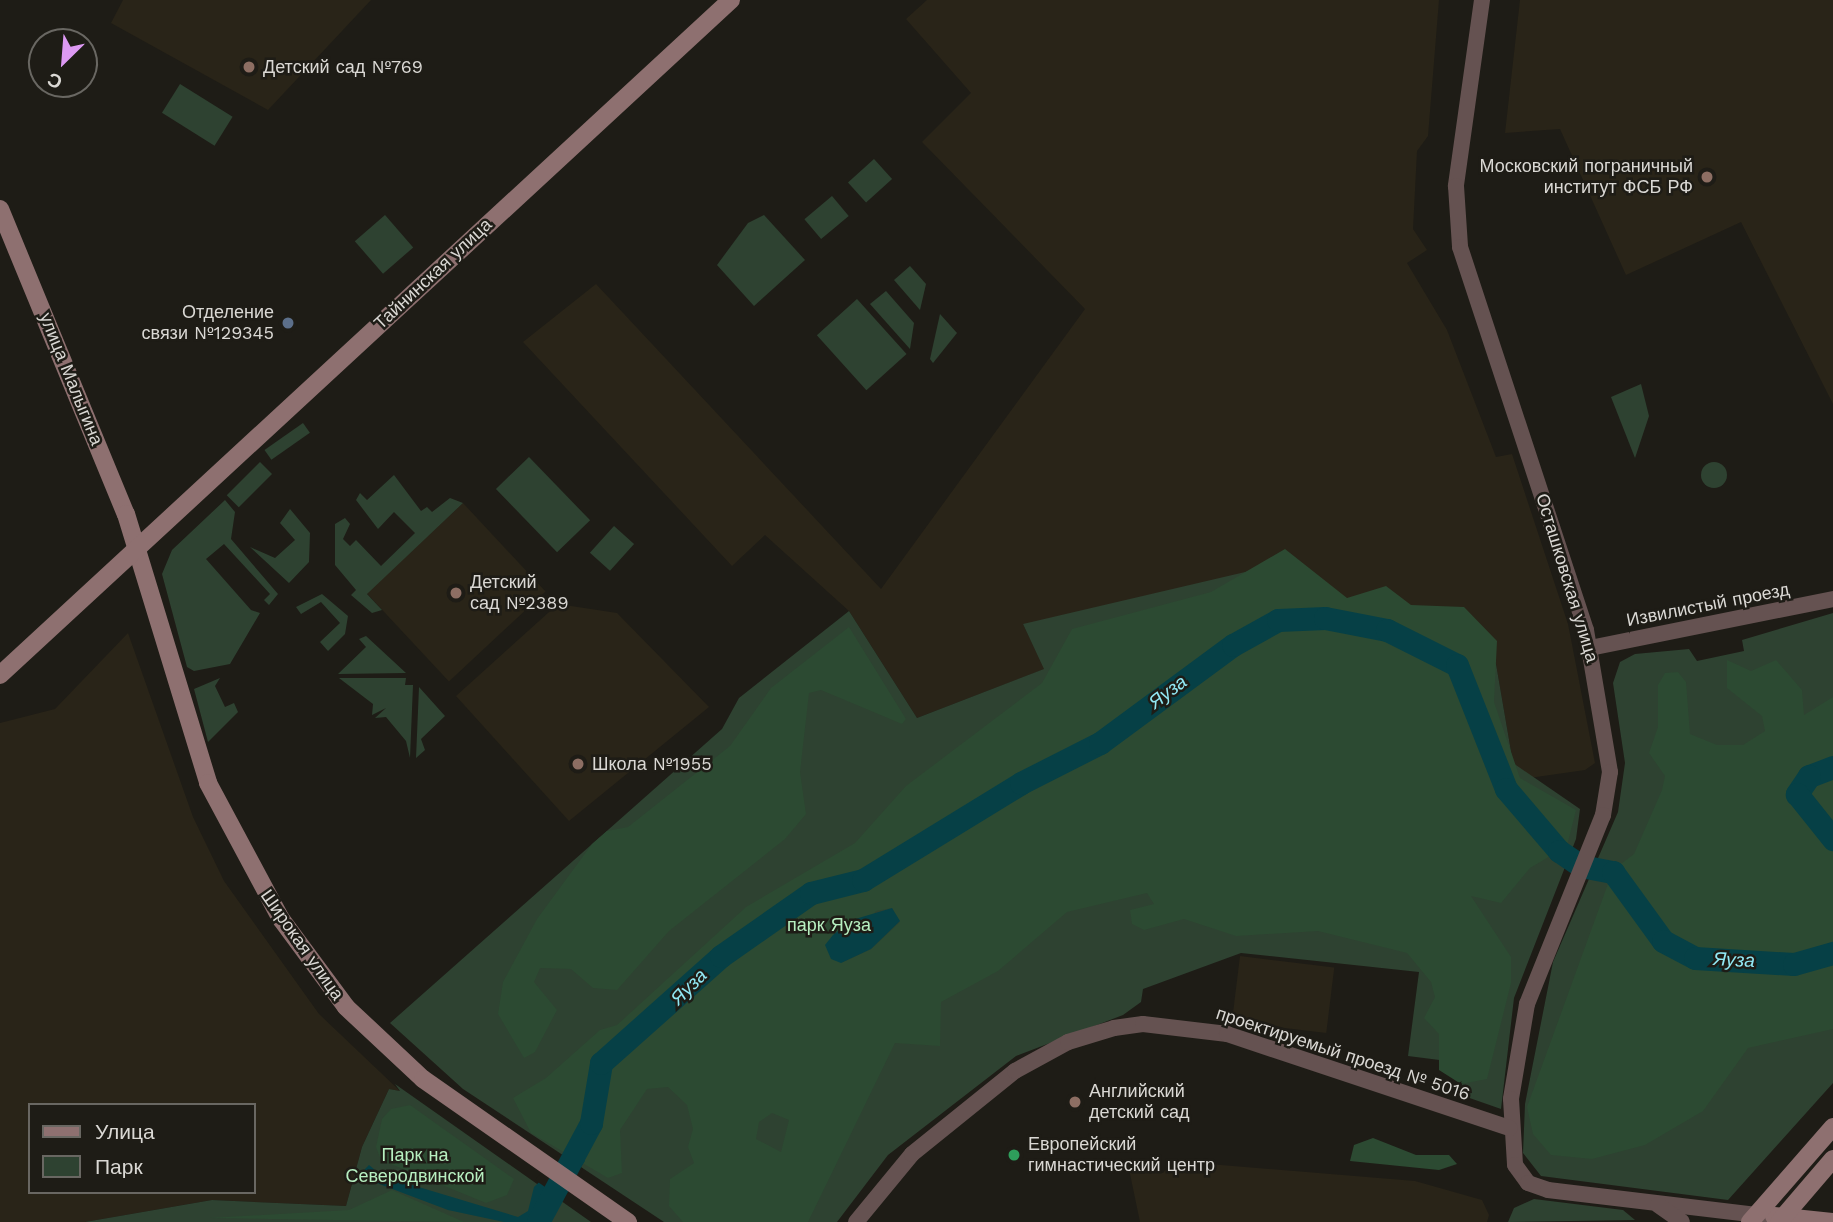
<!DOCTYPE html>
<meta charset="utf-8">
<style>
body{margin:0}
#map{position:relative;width:1833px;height:1222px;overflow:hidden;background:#1e1c16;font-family:"Work Sans",sans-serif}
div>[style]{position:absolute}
.built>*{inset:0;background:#292418;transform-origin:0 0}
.green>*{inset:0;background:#2e4231;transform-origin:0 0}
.round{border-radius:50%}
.forest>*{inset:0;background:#2c4a32}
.water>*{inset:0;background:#064046}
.pier>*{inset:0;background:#1e1c16}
.river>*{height:23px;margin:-11.5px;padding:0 11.5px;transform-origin:11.5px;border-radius:11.5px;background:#064046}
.street>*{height:16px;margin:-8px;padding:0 8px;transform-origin:8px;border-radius:8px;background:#655251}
.secondary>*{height:18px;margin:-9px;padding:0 9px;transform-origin:9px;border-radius:9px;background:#8e7070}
.dots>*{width:19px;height:19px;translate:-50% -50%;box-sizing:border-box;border:4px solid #1e1c16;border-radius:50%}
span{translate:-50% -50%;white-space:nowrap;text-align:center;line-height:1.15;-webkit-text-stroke:5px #1e1c16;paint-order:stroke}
.poi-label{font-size:18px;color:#dad8d4}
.left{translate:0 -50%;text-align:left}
.right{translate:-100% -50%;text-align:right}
.street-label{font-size:18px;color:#dad8d4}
.park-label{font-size:18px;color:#b7efc0}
.water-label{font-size:19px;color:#91e8f4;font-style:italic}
.legend{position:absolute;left:28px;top:1103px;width:228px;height:91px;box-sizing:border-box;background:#1e1c16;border:2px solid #696762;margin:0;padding:9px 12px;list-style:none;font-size:21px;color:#dad8d4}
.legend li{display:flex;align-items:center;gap:14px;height:35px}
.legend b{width:35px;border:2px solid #696762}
.north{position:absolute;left:28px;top:28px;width:70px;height:70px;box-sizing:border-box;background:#1e1c16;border:2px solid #696762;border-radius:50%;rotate:205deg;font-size:19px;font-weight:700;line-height:28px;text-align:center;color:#dad8d4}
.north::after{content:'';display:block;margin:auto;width:24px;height:32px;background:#dd99f3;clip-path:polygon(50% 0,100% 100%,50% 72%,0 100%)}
</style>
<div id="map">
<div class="built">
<i style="clip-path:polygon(123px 0,371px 0,268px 110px,111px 23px)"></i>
<i style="clip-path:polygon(927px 0,1439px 0,1428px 136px,1417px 151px,1413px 229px,1427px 250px,1407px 263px,1447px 330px,1496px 457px,1512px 454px,1568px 624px,1595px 763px,1585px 770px,1529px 778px,1513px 763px,1496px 664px,1023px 624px,1045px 669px,917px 718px,849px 611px,765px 535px,732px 566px,523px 342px,596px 284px,881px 589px,1085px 309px,922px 142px,971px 93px,906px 19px)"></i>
<i style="clip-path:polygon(1520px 0,1833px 0,1833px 404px,1741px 222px,1626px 275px,1560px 129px,1505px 133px)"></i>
<i style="left:463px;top:503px;width:121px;height:132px;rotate:47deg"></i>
<i style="clip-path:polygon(558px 604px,617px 613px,709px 707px,569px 821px,456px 696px)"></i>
<i style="clip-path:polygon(evenodd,128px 633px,193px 817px,224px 881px,319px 1014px,400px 1091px,389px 1089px,362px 1147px,346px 1206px,212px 1200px,85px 1222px,0 1222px,0 723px,55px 709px,128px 633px,30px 1105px,254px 1105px,254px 1192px,30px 1192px,30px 1105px)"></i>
<i style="left:1240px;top:956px;width:95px;height:66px;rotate:7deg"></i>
<i style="clip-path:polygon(1173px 1161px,1415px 1181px,1482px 1200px,1489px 1215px,1487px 1222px,1140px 1222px,1129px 1169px,1163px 1173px)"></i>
</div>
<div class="green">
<i style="left:180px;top:84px;width:62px;height:34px;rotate:32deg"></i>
<i style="left:874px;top:159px;width:27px;height:35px;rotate:48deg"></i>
<i style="left:832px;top:196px;width:26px;height:36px;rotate:50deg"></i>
<i style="left:385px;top:215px;width:43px;height:40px;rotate:49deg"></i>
<i style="clip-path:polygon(764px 215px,805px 260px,754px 306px,717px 265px,748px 223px)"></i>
<i style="clip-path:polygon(910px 266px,926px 284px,920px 310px,894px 280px)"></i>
<i style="clip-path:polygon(886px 291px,914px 323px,910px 349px,870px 304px)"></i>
<i style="left:857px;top:299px;width:74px;height:54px;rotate:48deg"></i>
<i style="clip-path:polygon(940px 314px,957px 333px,933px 363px,930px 359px)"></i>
<i style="clip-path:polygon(1641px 384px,1649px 416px,1635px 458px,1611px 397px)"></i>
<i style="left:303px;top:423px;width:12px;height:47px;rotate:55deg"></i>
<i style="left:529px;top:457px;width:88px;height:46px;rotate:46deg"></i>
<i style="left:260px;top:462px;width:17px;height:47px;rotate:45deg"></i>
<i class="round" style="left:1701px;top:462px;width:26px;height:26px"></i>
<i style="clip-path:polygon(394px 475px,421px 511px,427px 507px,432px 512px,450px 498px,463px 503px,367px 594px,382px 610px,372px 613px,351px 595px,356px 590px,335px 565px,335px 524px,345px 518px,350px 524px,343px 539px,350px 546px,356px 540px,381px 566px,415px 533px,394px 512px,378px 529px,356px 500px,360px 493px,367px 500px)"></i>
<i style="clip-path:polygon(225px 500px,235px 512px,231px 539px,278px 594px,269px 605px,264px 600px,270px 594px,224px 544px,206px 559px,251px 610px,260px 613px,230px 664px,194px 671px,187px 667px,162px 574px,172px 550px)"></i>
<i style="clip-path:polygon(290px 509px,310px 533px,309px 562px,289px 583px,250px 547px,275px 558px,295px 540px,280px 523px)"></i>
<i style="left:614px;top:526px;width:27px;height:36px;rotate:42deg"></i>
<i style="clip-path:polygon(1258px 569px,1346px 623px,1455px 624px,1496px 664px,1513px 763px,1580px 809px,1576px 839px,1514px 998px,1501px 1109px,1461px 1095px,1463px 1063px,1408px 1056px,1419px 972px,1241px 953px,1143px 989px,1141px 1002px,1123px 1015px,1016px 1056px,888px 1155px,837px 1222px,664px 1222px,463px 1089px,390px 1023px,722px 729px,739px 698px,849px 611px,917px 718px,1044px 669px,1023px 624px)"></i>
<i style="clip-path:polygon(322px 594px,348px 616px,345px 634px,328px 651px,320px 642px,340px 623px,321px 602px,301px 614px,296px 607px)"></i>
<i style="clip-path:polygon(1833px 613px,1833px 1083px,1728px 1200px,1541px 1176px,1523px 1153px,1525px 1104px,1553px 962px,1618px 812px,1625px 763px,1613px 683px,1620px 662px,1635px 654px,1689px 649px,1697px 661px,1744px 651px,1742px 640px)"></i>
<i style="clip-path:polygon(366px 636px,406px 673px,338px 674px,366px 647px,359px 639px)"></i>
<i style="clip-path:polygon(220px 678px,215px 686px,225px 707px,234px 703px,238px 712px,208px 742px,194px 689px)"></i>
<i style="clip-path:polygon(339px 678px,406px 678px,405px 685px,413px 685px,410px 758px,406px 741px,386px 717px,375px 718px,386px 708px,372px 715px,373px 704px)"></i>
<i style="clip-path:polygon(419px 687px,445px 716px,421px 739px,425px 750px,416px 758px)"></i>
<i style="clip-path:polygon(395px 1084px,591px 1222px,85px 1222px,212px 1200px,346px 1206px,362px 1147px,389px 1089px,400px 1091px)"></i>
<i style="clip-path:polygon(1534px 1199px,1623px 1210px,1635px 1220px,1508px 1222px,1514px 1208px)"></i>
</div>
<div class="forest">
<i style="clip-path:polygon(evenodd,1285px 549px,1347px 598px,1386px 586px,1411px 605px,1464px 607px,1497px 641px,1494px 702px,1520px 778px,1576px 810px,1567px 846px,1530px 868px,1501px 903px,1471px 896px,1511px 957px,1511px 983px,1487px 1079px,1461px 1084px,1439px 1070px,1439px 1034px,1424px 1018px,1435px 997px,1431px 982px,1407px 953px,1318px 931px,1236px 936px,1184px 919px,1144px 930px,1132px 924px,1130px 910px,1154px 904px,1147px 893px,1067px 912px,998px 971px,941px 1002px,940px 1046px,895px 1043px,808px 1222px,683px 1222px,669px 1206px,670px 1179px,694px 1163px,688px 1147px,693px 1129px,687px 1105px,668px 1087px,647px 1089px,620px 1130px,622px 1173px,608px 1178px,531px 1133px,513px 1098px,546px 1078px,600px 1030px,617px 1025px,746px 907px,855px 843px,906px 786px,1042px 683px,1072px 629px,1211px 592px,1285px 549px,892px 908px,900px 922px,871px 949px,841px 963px,876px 911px,892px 908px,1285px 549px,772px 1113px,789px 1120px,781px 1152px,756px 1139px,759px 1122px,772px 1113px)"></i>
<i style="clip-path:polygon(849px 627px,906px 719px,902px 724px,821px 690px,809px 693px,800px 772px,806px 814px,785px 839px,669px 931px,617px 990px,593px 988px,571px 969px,540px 968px,534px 982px,557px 1010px,535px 1052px,524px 1058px,498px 1014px,503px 982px,537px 919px,592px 844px,607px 831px,628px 827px,730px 746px,771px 688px)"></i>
<i style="clip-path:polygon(1727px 660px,1751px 671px,1776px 660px,1802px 690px,1804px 715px,1833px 697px,1833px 1029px,1748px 1048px,1703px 1111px,1645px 1145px,1592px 1159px,1551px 1155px,1533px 1134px,1527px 1107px,1613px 870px,1634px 854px,1662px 790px,1665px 776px,1649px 753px,1658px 727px,1658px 685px,1665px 673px,1678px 672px,1686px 682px,1690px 734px,1717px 745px,1743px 745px,1765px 731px,1762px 716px,1727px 688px)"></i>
<i style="clip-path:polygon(410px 1105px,514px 1179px,507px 1195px,486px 1203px,381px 1160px,376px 1147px,382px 1119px,391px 1109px)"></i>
<i style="clip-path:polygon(1373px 1138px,1416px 1155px,1449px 1155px,1457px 1164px,1439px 1170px,1350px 1161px,1354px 1145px)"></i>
<i style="clip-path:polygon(392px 1190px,464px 1222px,209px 1218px,349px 1210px)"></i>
</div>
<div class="water">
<i style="clip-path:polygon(892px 908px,900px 921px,871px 949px,841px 963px,831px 959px,825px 945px,833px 935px,852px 920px)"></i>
<i style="clip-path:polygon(584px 1139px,585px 1161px,544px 1222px,504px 1222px,448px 1210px,358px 1176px,369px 1165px,382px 1176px,518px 1217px,528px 1211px,534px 1187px)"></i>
</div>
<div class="pier">
<i style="clip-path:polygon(559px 1154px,583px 1169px,564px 1200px,535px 1180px)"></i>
</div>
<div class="river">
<i style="left:1833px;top:767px;width:26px;rotate:159deg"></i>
<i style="left:1809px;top:776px;width:22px;rotate:124deg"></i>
<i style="left:1797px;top:794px;width:58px;rotate:51.3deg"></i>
<i style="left:538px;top:1222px;width:112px;rotate:-61.8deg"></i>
<i style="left:591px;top:1123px;width:61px;rotate:-80.5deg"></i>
<i style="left:601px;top:1063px;width:161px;rotate:-41.7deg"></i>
<i style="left:721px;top:956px;width:110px;rotate:-35deg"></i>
<i style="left:811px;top:893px;width:54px;rotate:-14deg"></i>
<i style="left:863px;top:880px;width:185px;rotate:-31.5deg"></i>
<i style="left:1021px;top:783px;width:89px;rotate:-26.9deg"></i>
<i style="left:1100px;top:743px;width:165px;rotate:-36.4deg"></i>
<i style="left:1233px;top:645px;width:51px;rotate:-29.1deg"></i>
<i style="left:1278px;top:620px;width:47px;rotate:-2.4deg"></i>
<i style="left:1325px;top:618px;width:63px;rotate:11deg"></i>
<i style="left:1387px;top:630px;width:78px;rotate:26.6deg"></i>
<i style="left:1457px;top:665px;width:133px;rotate:68.4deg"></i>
<i style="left:1506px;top:789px;width:82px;rotate:49.5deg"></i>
<i style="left:1559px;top:851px;width:27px;rotate:34deg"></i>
<i style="left:1581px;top:866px;width:33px;rotate:11deg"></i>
<i style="left:1613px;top:872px;width:85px;rotate:54.1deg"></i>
<i style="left:1663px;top:941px;width:36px;rotate:28deg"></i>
<i style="left:1695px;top:958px;width:99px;rotate:3.5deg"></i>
<i style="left:1794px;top:964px;width:41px;rotate:-15.8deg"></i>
</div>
<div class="street">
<i style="left:1482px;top:0;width:188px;rotate:98deg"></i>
<i style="left:1456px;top:186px;width:61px;rotate:86.2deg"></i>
<i style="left:1460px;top:247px;width:403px;rotate:71.8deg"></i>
<i style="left:1586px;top:630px;width:144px;rotate:80.4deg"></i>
<i style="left:1610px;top:772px;width:44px;rotate:99.2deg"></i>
<i style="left:1603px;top:815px;width:204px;rotate:111.9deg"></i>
<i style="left:1527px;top:1004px;width:96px;rotate:99.6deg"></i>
<i style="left:1511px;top:1099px;width:66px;rotate:86.5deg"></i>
<i style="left:1515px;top:1165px;width:22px;rotate:54deg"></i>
<i style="left:1528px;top:1183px;width:21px;rotate:19deg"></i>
<i style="left:1548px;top:1190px;width:210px;rotate:6.8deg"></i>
<i style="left:1757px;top:1215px;width:10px;rotate:45deg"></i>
<i style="left:1590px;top:648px;width:248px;rotate:-11.4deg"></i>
<i style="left:1658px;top:1205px;width:29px;rotate:35deg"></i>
<i style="left:856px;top:1222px;width:88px;rotate:-50.5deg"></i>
<i style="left:912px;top:1154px;width:132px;rotate:-38.9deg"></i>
<i style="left:1015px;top:1071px;width:60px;rotate:-28.7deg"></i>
<i style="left:1068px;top:1042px;width:48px;rotate:-16.9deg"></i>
<i style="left:1114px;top:1028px;width:29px;rotate:-8deg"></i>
<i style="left:1143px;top:1024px;width:85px;rotate:6.8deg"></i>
<i style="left:1227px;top:1034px;width:298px;rotate:18.4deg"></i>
</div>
<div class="secondary">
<i style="left:0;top:209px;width:330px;rotate:67.6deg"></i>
<i style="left:126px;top:514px;width:281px;rotate:73deg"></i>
<i style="left:208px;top:783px;width:154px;rotate:61.8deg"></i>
<i style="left:281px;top:919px;width:109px;rotate:53.5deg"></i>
<i style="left:346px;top:1007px;width:105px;rotate:43.1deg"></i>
<i style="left:423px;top:1079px;width:250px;rotate:34.9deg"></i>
<i style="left:0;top:675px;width:995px;rotate:-42.72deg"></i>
<i style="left:1774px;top:1216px;width:59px;rotate:5.8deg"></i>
<i style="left:1750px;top:1222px;width:126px;rotate:-48.9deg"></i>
<i style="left:1779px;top:1222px;width:83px;rotate:-49.4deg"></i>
</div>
<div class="dots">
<i style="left:249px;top:67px;background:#8d6e63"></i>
<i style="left:1707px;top:177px;background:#8d6e63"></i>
<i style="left:288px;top:323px;background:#5c6f8a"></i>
<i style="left:456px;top:593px;background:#8d6e63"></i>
<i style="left:578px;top:764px;background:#8d6e63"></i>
<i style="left:1075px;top:1102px;background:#8d6e63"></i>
<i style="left:1014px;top:1155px;background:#2e9e5b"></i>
</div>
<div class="poi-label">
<span class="left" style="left:263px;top:67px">Детский сад №769</span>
<span class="right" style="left:1693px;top:177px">Московский пограничный<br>институт ФСБ РФ</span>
<span class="right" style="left:274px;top:323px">Отделение<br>связи №129345</span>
<span class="left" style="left:470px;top:593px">Детский<br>сад №2389</span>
<span class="left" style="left:592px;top:764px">Школа №1955</span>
<span class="left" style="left:1089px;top:1102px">Английский<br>детский сад</span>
<span class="left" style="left:1028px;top:1155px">Европейский<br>гимнастический центр</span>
</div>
<div class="street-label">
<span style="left:433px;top:274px;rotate:-43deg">Тайнинская улица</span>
<span style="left:71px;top:379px;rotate:68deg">улица Малыгина</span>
<span style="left:1567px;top:578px;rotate:73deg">Осташковская улица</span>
<span style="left:1708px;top:605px;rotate:-11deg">Извилистый проезд</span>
<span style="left:302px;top:945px;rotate:55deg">Широкая улица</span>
<span style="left:1343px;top:1054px;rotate:18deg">проектируемый проезд № 5016</span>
</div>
<div class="park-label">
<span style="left:829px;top:925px">парк Яуза</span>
<span style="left:415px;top:1166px">Парк на<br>Северодвинской</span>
</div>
<div class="water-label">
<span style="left:1168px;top:692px;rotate:-37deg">Яуза</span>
<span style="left:1734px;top:960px;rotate:3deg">Яуза</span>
<span style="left:689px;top:987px;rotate:-45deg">Яуза</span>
</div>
<ul class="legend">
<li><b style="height:9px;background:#8e7070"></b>Улица</li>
<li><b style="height:19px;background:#2e4231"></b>Парк</li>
</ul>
<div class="north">С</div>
</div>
